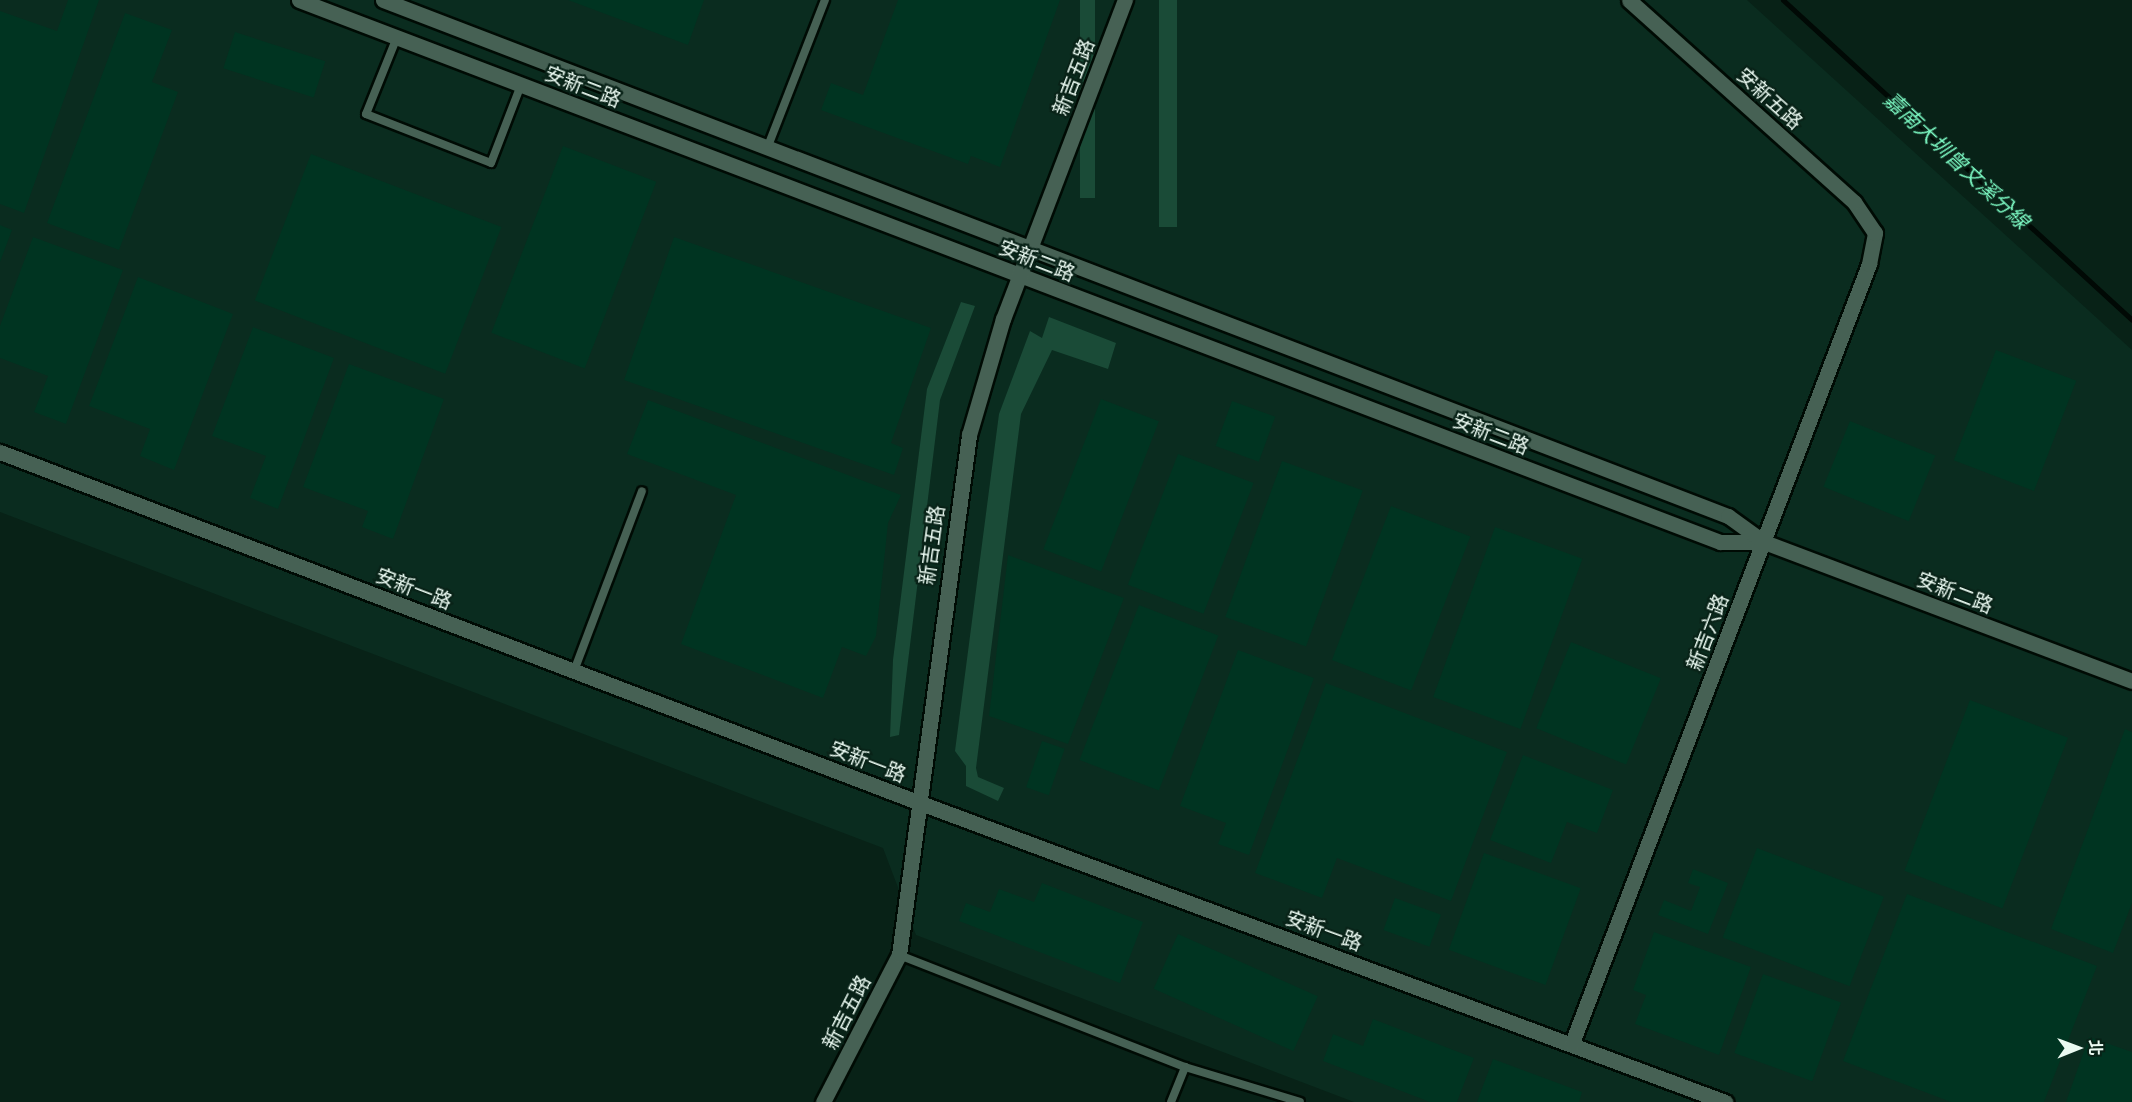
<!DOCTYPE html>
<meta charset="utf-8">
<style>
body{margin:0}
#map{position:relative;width:2132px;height:1102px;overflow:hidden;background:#082217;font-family:"Open Sans","Noto Sans TC",sans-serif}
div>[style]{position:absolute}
.built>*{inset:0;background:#0a2c1f}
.green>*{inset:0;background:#1a4b37;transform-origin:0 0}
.stream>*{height:5px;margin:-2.5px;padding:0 2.5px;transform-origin:2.5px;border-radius:2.5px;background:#010905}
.building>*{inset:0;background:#003421;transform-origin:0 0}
.roads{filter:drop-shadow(2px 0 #000b04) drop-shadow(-2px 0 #000b04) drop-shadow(0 2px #000b04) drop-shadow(0 -2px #000b04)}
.service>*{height:8px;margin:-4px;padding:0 4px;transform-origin:4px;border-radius:4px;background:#466154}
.minor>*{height:15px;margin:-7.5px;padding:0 7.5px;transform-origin:7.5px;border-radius:7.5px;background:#466154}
span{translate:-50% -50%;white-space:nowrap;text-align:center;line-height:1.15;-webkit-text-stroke:4.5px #082217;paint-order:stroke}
.street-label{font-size:20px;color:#eaf9f1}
.water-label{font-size:21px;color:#7dfac4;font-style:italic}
.north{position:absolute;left:2048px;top:1018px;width:60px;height:60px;-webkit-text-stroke:4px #082217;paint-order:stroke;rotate:89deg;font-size:16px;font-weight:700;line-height:24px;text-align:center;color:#eaf9f1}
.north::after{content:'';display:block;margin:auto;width:21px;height:27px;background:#eaf9f1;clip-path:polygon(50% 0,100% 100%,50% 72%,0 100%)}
</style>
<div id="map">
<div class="built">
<i style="clip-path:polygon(0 0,1747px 0,2132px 350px,2132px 1102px,1354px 1102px,916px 935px,883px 848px,0 512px)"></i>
</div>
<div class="green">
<i style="left:1080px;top:0;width:15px;height:198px"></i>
<i style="left:1159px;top:0;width:18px;height:227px"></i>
<i style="clip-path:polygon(961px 302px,975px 306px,940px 400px,899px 735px,890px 737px,893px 660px,927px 389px)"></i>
<i style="clip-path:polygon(1049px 317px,1116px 343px,1108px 369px,1052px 350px,1021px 414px,976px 768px,978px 777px,1004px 788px,998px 801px,966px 786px,966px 766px,955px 751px,999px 414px,1030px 331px,1042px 338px)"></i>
</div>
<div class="stream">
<i style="left:1783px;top:0;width:473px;rotate:42.5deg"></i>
</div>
<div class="building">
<i style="clip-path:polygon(68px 0,99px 0,24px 213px,0 204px,0 11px,57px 31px)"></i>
<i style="clip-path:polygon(568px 0,704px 0,688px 45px)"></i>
<i style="clip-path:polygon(898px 0,1060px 0,1000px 167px,971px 156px,968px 164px,821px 110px,831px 83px,863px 95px)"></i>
<i style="clip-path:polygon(125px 13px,172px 30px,152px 82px,178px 92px,119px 250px,47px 223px)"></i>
<i style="left:235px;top:32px;width:95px;height:38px;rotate:18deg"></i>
<i style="left:563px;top:146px;width:100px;height:200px;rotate:21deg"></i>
<i style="left:311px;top:154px;width:204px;height:157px;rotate:21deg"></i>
<i style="clip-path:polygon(0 225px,12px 230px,0 262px)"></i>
<i style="clip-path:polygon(33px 237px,123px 270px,66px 424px,34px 412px,48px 376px,0 358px,0 326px)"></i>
<i style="clip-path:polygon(674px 237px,931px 328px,891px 443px,903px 448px,894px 475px,624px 380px)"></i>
<i style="clip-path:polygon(138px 277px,233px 314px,174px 470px,140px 456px,150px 429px,89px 406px)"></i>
<i style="clip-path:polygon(253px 327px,334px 358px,278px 509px,250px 498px,266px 456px,212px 436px)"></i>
<i style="left:1996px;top:350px;width:86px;height:118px;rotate:21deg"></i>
<i style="clip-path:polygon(349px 364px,444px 399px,393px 539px,362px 527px,368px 511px,303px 487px)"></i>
<i style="left:1101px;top:399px;width:62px;height:161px;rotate:21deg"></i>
<i style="clip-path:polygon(648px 400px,901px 495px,888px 523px,876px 636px,866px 656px,842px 647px,823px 698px,681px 644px,736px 495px,627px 454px)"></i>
<i style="left:1232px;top:401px;width:46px;height:48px;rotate:20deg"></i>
<i style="left:1850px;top:421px;width:92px;height:71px;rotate:22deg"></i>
<i style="left:1178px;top:454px;width:81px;height:140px;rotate:21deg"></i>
<i style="left:1282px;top:461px;width:86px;height:166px;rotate:20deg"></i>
<i style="left:1391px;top:506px;width:85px;height:165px;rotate:21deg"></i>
<i style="left:1495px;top:527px;width:93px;height:181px;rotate:20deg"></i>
<i style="clip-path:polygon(1008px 555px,1124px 598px,1068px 744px,989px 716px)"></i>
<i style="left:1139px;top:605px;width:85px;height:166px;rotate:21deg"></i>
<i style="left:1571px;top:642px;width:97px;height:93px;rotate:22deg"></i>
<i style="clip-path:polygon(1238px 650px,1314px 678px,1249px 855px,1218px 844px,1226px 823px,1180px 806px)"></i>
<i style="clip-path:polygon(1326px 683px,1507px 752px,1451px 901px,1337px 858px,1322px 898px,1255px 873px)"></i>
<i style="left:1970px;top:700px;width:105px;height:183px;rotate:21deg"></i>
<i style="clip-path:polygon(2125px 729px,2132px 732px,2132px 903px,2113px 953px,2051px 929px)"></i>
<i style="left:1042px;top:741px;width:24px;height:49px;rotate:19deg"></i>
<i style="clip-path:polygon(1523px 755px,1613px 790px,1597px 833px,1567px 822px,1551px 863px,1490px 840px)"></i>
<i style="left:1757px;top:848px;width:136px;height:96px;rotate:21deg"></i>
<i style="left:1484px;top:853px;width:103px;height:103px;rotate:20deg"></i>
<i style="clip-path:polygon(1693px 869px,1728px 883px,1708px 934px,1658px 915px,1664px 900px,1691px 911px,1700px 887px,1688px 883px)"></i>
<i style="clip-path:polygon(1042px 883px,1143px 922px,1120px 983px,959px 921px,966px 903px,990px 912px,999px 889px,1034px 902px)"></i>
<i style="clip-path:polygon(1907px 894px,2097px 966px,2044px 1102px,1951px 1102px,1843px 1061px)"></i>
<i style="left:1395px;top:898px;width:49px;height:34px;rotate:20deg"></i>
<i style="clip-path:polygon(1654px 932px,1751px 967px,1719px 1055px,1635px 1024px,1646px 995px,1633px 990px)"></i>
<i style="left:1178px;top:934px;width:153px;height:60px;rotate:24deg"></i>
<i style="left:1763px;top:974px;width:83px;height:84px;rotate:20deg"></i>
<i style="clip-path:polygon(1373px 1019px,1474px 1058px,1457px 1102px,1430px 1102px,1323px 1061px,1333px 1034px,1363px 1046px)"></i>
<i style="clip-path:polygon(2089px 1037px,2132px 1052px,2132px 1102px,2066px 1102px)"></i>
<i style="clip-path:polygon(1493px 1059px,1582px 1092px,1579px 1102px,1477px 1102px)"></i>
</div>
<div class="roads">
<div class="service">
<i style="left:397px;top:37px;width:83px;rotate:111.9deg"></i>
<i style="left:366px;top:114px;width:134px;rotate:21.4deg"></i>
<i style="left:491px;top:163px;width:84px;rotate:-69deg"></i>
<i style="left:768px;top:146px;width:157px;rotate:-68.7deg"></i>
<i style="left:574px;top:671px;width:192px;rotate:-69.3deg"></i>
<i style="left:899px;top:955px;width:307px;rotate:21.4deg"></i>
<i style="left:1185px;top:1067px;width:120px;rotate:16.9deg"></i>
<i style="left:1171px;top:1102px;width:38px;rotate:-68deg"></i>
</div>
<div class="minor">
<i style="left:299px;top:0;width:1521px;rotate:20.88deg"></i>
<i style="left:1720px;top:542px;width:44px"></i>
<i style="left:383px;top:0;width:1441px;rotate:20.99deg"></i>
<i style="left:1728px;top:516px;width:44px;rotate:35.8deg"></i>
<i style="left:1764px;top:542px;width:393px;rotate:20.7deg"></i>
<i style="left:0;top:452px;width:988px;rotate:20.88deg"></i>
<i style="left:923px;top:804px;width:856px;rotate:20.38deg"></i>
<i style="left:1572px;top:1043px;width:834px;rotate:-69.13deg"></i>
<i style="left:1869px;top:264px;width:32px;rotate:-79deg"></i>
<i style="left:1875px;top:233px;width:37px;rotate:-124deg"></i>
<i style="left:1854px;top:202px;width:302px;rotate:-138.1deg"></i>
<i style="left:823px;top:1102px;width:165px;rotate:-62.7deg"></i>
<i style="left:899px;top:955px;width:525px;rotate:-82.33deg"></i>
<i style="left:969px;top:435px;width:121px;rotate:-73.7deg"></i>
<i style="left:1003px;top:319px;width:342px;rotate:-69.1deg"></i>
</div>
</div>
<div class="street-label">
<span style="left:1073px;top:77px;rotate:-69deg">新吉五路</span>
<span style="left:583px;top:86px;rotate:21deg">安新二路</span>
<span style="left:1770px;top:98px;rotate:42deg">安新五路</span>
<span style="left:1037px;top:260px;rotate:21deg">安新二路</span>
<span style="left:1491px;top:433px;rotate:21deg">安新二路</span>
<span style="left:931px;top:545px;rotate:-82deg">新吉五路</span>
<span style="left:414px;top:588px;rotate:21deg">安新一路</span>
<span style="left:1955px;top:592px;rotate:21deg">安新二路</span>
<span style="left:1707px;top:632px;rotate:-69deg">新吉六路</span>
<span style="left:868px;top:761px;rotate:21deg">安新一路</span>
<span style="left:1324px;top:930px;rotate:20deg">安新一路</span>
<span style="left:846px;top:1012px;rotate:-63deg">新吉五路</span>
</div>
<div class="water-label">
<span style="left:1957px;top:160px;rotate:43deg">嘉南大圳曾文溪分線</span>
</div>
<div class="north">北</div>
</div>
